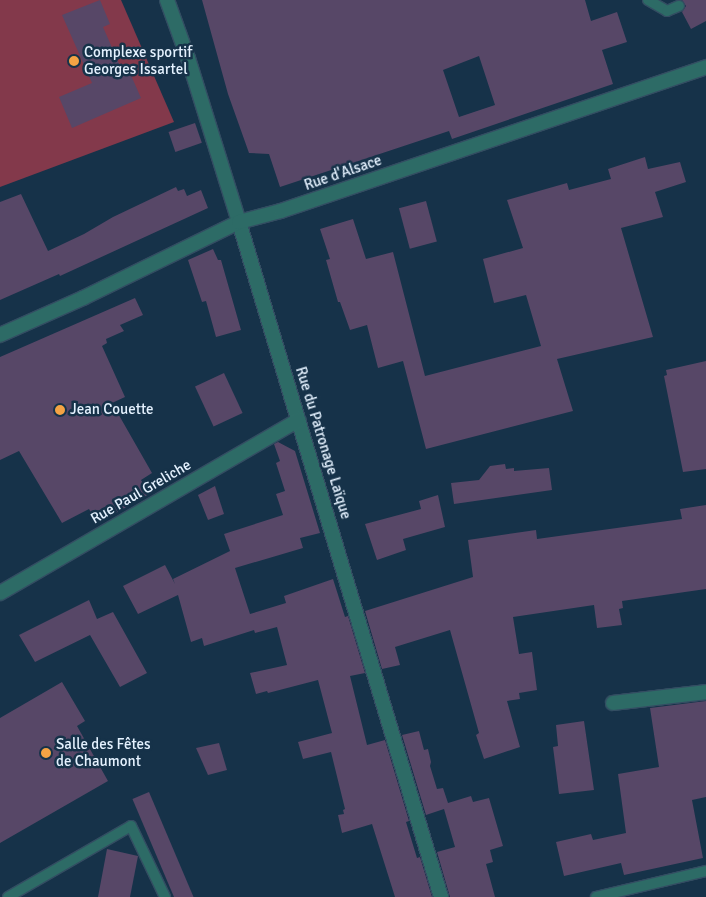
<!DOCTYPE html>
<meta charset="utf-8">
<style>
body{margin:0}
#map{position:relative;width:706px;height:897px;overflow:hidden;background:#163249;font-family:Signika,sans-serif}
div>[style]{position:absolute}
.green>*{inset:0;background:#83394b}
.building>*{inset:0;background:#574767;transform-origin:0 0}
.roads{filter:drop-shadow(1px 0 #334d62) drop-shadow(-1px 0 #334d62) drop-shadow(0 1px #334d62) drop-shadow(0 -1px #334d62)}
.service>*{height:10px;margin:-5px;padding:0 5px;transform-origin:5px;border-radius:5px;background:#2d6b66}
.minor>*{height:14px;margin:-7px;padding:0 7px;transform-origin:7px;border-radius:7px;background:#2d6b66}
.dots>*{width:14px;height:14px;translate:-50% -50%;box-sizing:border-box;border:2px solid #163249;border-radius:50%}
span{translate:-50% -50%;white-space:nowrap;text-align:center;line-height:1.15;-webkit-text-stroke:5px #163249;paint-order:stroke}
.poi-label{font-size:15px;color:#e4f1fe}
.left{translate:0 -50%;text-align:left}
.street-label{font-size:15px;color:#e4f1fe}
</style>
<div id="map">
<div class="green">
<i style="clip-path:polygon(0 0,121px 0,174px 122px,0 187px)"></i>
</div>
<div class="building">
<i style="clip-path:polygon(100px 0,110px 24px,103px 27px,124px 75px,130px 73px,141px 98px,72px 128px,59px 97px,92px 83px,62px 15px)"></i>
<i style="clip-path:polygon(evenodd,202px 0,585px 0,591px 21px,617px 12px,627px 42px,602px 50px,613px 84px,452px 139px,449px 131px,280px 187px,269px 154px,249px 153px,228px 94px,202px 0,479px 56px,495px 105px,459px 117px,443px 70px,479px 56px)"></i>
<i style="clip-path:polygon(682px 0,706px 0,706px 21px,691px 29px,682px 12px,686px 6px)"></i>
<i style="left:195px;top:123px;width:21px;height:28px;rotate:71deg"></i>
<i style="clip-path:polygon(645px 157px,648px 169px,680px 162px,686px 182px,655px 192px,663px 217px,621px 228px,653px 337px,557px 359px,573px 411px,426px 449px,403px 361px,378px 368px,367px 325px,350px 330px,340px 302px,338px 302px,326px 260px,330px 259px,320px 229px,353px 219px,366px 259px,393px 252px,425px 376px,541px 346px,526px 295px,494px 303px,483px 259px,523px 248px,507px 200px,567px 183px,569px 190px,611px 179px,608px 169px)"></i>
<i style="clip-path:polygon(176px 187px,178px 191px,184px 189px,187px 196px,201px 190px,208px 208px,60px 276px,59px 274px,0 300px,0 202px,21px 194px,48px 251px,84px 234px,113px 217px)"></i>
<i style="left:426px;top:201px;width:42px;height:28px;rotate:75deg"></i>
<i style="clip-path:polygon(213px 249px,218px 260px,221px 260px,241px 330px,216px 337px,206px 301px,202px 302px,188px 260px)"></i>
<i style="clip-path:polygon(135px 298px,143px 315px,120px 325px,124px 331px,106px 339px,107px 343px,102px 346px,125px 397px,112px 403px,152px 473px,141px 480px,149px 494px,97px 524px,89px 509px,62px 523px,19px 451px,0 460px,0 357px)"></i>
<i style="clip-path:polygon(706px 361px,706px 469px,683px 472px,664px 376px,667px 375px,666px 370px)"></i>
<i style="left:224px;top:373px;width:44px;height:32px;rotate:65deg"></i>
<i style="clip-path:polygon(278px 442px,295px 451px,320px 533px,300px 538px,303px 548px,235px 568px,250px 614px,286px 603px,284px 596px,333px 579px,345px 617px,348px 616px,365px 673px,350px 676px,367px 745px,385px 740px,409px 821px,406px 822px,417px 858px,420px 857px,432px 897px,395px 897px,372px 824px,342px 833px,338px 815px,344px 814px,343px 810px,345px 809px,331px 752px,303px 759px,298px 742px,332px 733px,318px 680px,268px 693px,267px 691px,256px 694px,250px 673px,287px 665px,277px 627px,255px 633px,254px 630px,204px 646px,202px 638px,191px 642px,178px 595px,138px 614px,123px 586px,165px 565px,175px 584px,173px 579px,230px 551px,224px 534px,283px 515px,276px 494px,285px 491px,276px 463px,280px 461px,274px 444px)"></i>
<i style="clip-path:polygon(505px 464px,506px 469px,514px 468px,514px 471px,549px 468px,552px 490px,454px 504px,451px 483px,479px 480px,490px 466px)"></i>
<i style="clip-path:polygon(215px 486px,224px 514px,208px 520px,198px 495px)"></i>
<i style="clip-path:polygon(438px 495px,445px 527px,403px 539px,406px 550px,377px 560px,365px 524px,421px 509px,419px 501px)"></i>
<i style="clip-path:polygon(706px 505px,706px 589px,622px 601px,623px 608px,619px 609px,622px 625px,597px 628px,594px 605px,513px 617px,519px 654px,532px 652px,537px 690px,519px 693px,520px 699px,507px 701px,520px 747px,484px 759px,476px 735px,479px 733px,450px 630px,395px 647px,400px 665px,382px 669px,365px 611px,473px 577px,468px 540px,536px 530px,537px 539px,682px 519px,680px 509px)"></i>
<i style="clip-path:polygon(89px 600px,97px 619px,113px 612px,147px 673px,120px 687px,90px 635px,35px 662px,19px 635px)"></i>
<i style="clip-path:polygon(62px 682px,85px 721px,77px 726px,108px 781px,0 843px,0 718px)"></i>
<i style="clip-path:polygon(706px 701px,706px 797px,692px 800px,703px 858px,624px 875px,621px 863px,564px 876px,556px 842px,591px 834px,593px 840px,626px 833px,618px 774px,659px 767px,650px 708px)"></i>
<i style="clip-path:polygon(584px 721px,594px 790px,559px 794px,553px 747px,558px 746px,556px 725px)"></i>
<i style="clip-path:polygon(419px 731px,424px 750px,428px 749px,431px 762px,430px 766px,437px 789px,443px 788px,448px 803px,471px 796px,473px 802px,489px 798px,503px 846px,490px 850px,493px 862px,486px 864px,495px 897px,450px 897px,437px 852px,455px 847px,444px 809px,426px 815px,402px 735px)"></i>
<i style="clip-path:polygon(219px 743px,227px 770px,208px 775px,196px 748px)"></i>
<i style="left:149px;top:792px;width:114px;height:18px;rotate:67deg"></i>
<i style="clip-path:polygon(107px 849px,138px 856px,130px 897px,98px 897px)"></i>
</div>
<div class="roads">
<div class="service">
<i style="left:648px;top:0;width:22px;rotate:30deg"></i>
<i style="left:667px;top:11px;width:13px;rotate:-23deg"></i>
<i style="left:8px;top:897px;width:142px;rotate:-30deg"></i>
<i style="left:131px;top:826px;width:79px;rotate:64.4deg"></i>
<i style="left:596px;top:897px;width:113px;rotate:-13.3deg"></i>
</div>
<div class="minor">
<i style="left:167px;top:0;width:62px;rotate:70.1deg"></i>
<i style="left:188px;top:58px;width:172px;rotate:72.7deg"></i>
<i style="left:239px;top:222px;width:705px;rotate:73.34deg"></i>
<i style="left:0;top:335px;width:91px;rotate:-24deg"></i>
<i style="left:83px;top:298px;width:174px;rotate:-26deg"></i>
<i style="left:239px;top:222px;width:43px;rotate:-14.7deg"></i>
<i style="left:281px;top:211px;width:449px;rotate:-18.7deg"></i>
<i style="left:0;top:593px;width:345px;rotate:-30.1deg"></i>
<i style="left:613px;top:703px;width:94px;rotate:-6.7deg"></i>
</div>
</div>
<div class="dots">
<i style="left:74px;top:61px;background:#f4a344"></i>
<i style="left:60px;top:410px;background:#f4a344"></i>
<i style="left:46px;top:753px;background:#f4a344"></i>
</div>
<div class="poi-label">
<span class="left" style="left:84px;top:61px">Complexe sportif<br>Georges Issartel</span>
<span class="left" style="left:70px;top:410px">Jean Couette</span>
<span class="left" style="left:56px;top:753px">Salle des Fêtes<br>de Chaumont</span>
</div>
<div class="street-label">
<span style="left:343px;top:173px;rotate:-19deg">Rue d'Alsace</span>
<span style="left:323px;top:443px;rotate:73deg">Rue du Patronage Laïque</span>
<span style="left:141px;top:492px;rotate:-30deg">Rue Paul Greliche</span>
</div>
</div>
